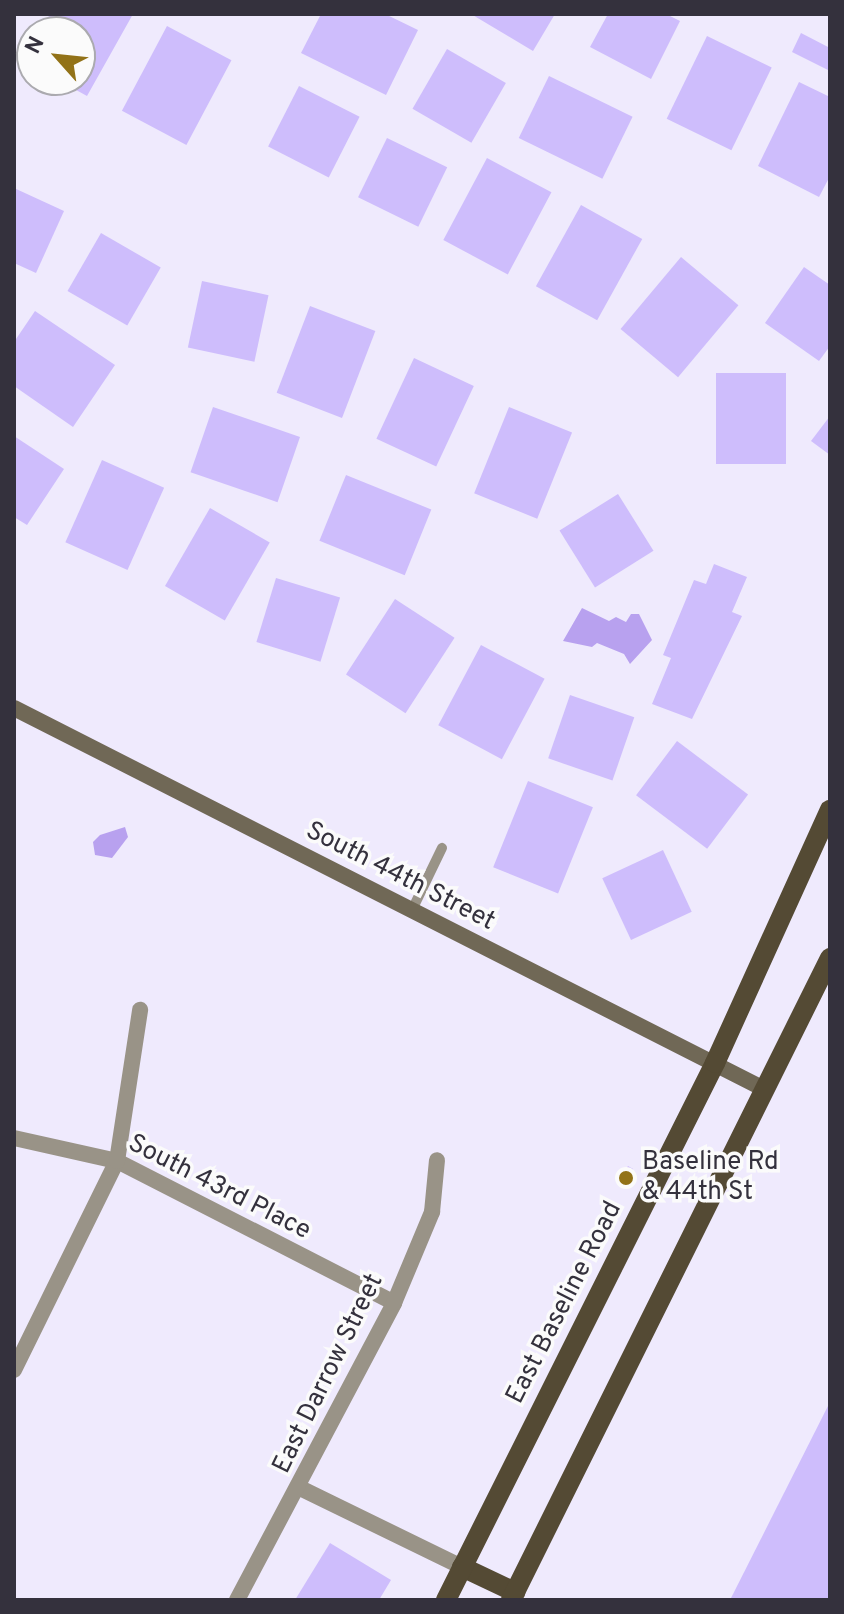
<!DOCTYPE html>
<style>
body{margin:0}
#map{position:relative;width:844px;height:1614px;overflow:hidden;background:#efeafd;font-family:Overpass,sans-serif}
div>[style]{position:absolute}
.water>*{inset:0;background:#b8a1ef}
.building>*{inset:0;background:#cebdfc;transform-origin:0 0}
.lane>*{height:10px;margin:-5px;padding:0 5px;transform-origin:5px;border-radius:5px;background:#999387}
.street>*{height:16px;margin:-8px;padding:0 8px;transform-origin:8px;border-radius:8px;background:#999387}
.secondary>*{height:16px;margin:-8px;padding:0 8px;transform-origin:8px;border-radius:8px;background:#706856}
.primary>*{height:20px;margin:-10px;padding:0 10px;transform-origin:10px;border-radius:10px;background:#544a34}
.dots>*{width:22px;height:22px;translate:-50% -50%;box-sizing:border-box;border:4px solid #fbfbfb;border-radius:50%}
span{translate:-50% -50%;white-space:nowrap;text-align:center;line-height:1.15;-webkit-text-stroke:7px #fbfbfb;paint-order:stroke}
.street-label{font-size:26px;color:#34313d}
.poi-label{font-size:26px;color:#34313d}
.left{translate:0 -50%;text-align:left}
.frame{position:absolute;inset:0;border:16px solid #34313d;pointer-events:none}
.north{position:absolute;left:16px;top:16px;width:80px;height:80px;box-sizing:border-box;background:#fbfbfb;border:2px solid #abaaaf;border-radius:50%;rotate:297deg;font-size:22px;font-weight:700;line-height:32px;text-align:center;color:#34313d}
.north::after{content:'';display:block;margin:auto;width:28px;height:36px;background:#927218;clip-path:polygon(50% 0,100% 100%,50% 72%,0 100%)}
</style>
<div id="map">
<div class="water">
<i style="clip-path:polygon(582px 608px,609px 621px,616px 617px,626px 622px,631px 614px,639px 614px,652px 640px,630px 664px,624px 654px,597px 643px,592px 647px,563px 641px)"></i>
<i style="clip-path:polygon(125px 827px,128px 837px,112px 858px,95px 855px,93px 842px,100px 835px)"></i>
</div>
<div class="building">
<i style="clip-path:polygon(50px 14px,133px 14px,87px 96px,58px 80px,80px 80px,80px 32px,40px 32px)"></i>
<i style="clip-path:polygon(321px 14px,385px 14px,418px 30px,386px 95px,301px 53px)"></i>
<i style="clip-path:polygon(471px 14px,555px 14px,533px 51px)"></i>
<i style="clip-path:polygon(608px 14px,666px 14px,680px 21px,651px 79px,590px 47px)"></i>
<i style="left:167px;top:26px;width:73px;height:96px;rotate:28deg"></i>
<i style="clip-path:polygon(801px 33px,830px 48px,830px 71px,792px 52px)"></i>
<i style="left:707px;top:36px;width:72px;height:92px;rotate:26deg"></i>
<i style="clip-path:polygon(32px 47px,32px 66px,24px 61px)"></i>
<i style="left:447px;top:49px;width:68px;height:69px;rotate:30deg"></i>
<i style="left:549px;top:76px;width:93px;height:69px;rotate:26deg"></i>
<i style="clip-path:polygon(799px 82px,830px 97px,830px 176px,819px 197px,758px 166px)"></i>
<i style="left:299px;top:86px;width:68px;height:68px;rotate:27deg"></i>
<i style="left:387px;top:138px;width:67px;height:66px;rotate:26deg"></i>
<i style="left:487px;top:158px;width:73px;height:93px;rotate:28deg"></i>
<i style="clip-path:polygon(14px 188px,64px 211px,36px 273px,14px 263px)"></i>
<i style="left:581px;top:205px;width:70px;height:93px;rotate:29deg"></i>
<i style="left:101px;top:233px;width:69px;height:67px;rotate:30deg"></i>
<i style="left:681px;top:257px;width:75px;height:94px;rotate:40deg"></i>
<i style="clip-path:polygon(804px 267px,830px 285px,830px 346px,819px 361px,765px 323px)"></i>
<i style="left:202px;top:281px;width:68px;height:68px;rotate:12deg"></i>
<i style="left:310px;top:306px;width:70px;height:93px;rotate:21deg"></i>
<i style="clip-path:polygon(35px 311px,115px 365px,73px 427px,14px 386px,14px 342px)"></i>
<i style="left:414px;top:358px;width:66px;height:89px;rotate:25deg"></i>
<i style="left:716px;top:373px;width:70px;height:91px"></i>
<i style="left:213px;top:407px;width:92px;height:69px;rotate:19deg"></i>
<i style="left:509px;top:407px;width:68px;height:93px;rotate:22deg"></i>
<i style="clip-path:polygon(830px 416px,830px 455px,811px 441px)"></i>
<i style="clip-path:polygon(14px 436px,64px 469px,27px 525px,14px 517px)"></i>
<i style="left:102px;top:460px;width:68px;height:90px;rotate:24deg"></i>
<i style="left:346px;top:475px;width:92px;height:71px;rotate:22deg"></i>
<i style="left:618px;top:494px;width:67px;height:69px;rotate:58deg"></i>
<i style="left:210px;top:508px;width:69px;height:90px;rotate:30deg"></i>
<i style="clip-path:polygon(714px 564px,747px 577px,732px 612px,742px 616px,692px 719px,652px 704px,671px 658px,663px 655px,694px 580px,706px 584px)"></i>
<i style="left:276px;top:578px;width:67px;height:67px;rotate:17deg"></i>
<i style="left:395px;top:599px;width:71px;height:90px;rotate:33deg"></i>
<i style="left:481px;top:645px;width:72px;height:91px;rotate:28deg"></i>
<i style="left:570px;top:695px;width:68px;height:67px;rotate:19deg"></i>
<i style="left:677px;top:741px;width:89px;height:68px;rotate:37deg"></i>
<i style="left:528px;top:781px;width:70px;height:93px;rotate:22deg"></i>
<i style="left:663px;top:850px;width:68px;height:67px;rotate:65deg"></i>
<i style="left:628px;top:1166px;width:6px;height:16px;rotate:31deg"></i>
<i style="clip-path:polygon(830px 1402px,830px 1600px,730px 1600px)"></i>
<i style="clip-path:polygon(330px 1543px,391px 1580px,379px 1600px,295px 1600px)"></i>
</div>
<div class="lane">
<i style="left:412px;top:910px;width:69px;rotate:-64.2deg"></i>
</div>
<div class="street">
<i style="left:14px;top:1138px;width:106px;rotate:12.6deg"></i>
<i style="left:117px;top:1161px;width:311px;rotate:27.1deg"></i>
<i style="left:14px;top:1370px;width:233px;rotate:-63.8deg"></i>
<i style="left:117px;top:1161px;width:153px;rotate:-81.3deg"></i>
<i style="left:300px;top:1488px;width:180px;rotate:26deg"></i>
<i style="left:237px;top:1600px;width:336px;rotate:-62.1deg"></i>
<i style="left:394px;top:1303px;width:99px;rotate:-67.3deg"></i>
<i style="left:432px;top:1212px;width:52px;rotate:-84.5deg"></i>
</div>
<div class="secondary">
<i style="left:14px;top:708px;width:841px;rotate:26.93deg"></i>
</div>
<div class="primary">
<i style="left:462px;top:1567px;width:59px;rotate:25.3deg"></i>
<i style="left:446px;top:1600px;width:601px;rotate:-63.39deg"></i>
<i style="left:715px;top:1063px;width:278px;rotate:-65.6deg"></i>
<i style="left:511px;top:1600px;width:717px;rotate:-63.58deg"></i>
</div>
<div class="dots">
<i style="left:626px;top:1178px;background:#927218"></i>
</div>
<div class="street-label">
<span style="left:400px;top:877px;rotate:27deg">South 44th Street</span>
<span style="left:219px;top:1188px;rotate:27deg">South 43rd Place</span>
<span style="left:565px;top:1303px;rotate:-63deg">East Baseline Road</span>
<span style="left:329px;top:1374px;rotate:-64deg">East Darrow Street</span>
</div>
<div class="poi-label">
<span class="left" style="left:642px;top:1178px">Baseline Rd<br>&amp; 44th St</span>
</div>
<div class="frame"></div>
<div class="north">N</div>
</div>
